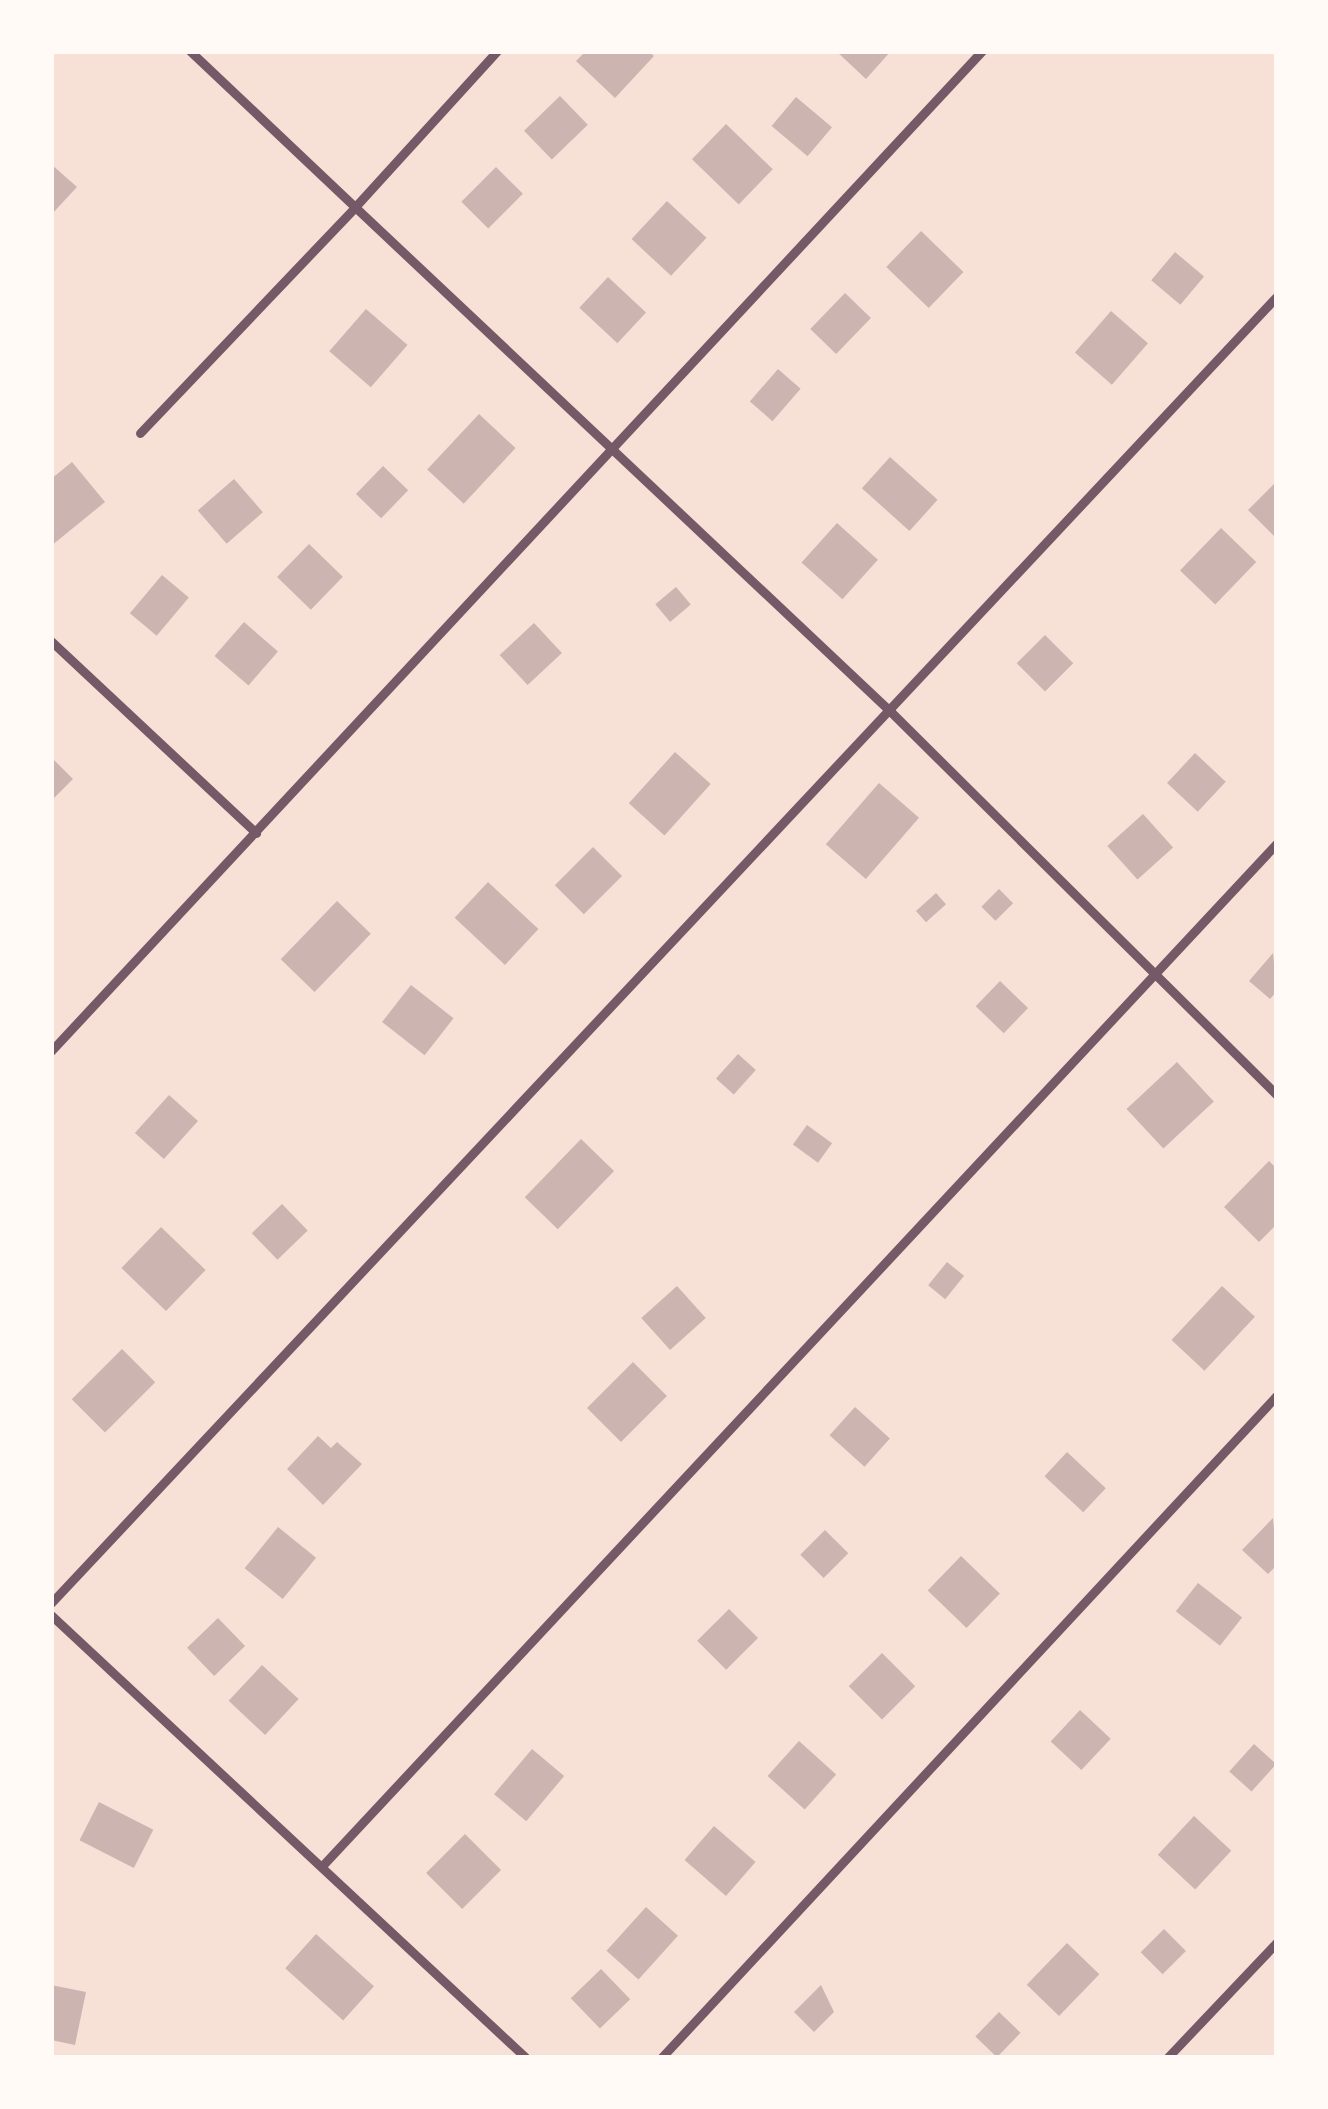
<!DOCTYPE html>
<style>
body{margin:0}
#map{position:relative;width:1328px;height:2109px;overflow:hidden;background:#f7e1d7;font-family:"Open Sans",sans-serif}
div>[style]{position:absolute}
.building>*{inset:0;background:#ccb4b1;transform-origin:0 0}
.service>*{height:9px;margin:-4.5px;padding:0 4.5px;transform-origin:4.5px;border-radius:4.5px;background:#755966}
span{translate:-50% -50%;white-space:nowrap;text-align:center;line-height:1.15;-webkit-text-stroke:10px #fffaf5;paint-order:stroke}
.frame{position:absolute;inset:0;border:54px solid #fffaf5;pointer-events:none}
</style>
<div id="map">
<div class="building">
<i style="clip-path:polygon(586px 51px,648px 51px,654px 56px,615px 98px,576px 61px)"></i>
<i style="clip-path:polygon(836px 51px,891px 51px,866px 79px)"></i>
<i style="left:560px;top:96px;width:40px;height:50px;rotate:46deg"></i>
<i style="left:796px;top:97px;width:47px;height:38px;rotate:40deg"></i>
<i style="left:726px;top:124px;width:65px;height:49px;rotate:44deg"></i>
<i style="clip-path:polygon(51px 164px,77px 187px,51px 215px)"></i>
<i style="left:496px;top:167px;width:38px;height:49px;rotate:45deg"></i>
<i style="left:667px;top:201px;width:54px;height:52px;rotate:43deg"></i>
<i style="left:921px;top:231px;width:59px;height:50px;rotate:44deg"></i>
<i style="left:1175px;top:252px;width:38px;height:37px;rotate:40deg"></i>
<i style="left:608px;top:277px;width:52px;height:42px;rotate:43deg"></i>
<i style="left:845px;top:293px;width:36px;height:50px;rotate:44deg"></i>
<i style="left:366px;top:309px;width:55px;height:56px;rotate:41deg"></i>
<i style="left:1111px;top:311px;width:49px;height:55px;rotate:41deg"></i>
<i style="left:778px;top:369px;width:30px;height:43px;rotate:41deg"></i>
<i style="left:479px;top:414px;width:50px;height:76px;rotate:43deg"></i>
<i style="left:890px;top:457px;width:64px;height:42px;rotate:42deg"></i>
<i style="clip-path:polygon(72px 462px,105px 502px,51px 546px,51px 479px)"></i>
<i style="left:383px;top:466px;width:35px;height:39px;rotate:44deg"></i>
<i style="left:234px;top:479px;width:44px;height:48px;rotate:49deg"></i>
<i style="clip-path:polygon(1277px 481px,1277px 539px,1248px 510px)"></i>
<i style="left:837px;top:523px;width:55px;height:53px;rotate:42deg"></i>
<i style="left:1221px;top:528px;width:49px;height:59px;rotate:44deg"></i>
<i style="left:309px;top:544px;width:47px;height:46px;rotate:44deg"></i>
<i style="left:162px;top:575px;width:35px;height:50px;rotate:40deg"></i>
<i style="left:676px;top:587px;width:23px;height:27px;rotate:50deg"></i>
<i style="left:244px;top:622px;width:45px;height:45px;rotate:41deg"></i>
<i style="left:534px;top:623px;width:41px;height:47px;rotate:47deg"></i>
<i style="left:1045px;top:635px;width:40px;height:40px;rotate:45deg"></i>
<i style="left:675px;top:752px;width:48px;height:69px;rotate:42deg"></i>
<i style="left:1195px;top:753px;width:42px;height:41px;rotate:43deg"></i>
<i style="clip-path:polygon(51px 757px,73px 779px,51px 801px)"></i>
<i style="left:879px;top:783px;width:53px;height:81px;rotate:41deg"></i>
<i style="left:1143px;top:814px;width:45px;height:48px;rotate:48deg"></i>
<i style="left:593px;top:847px;width:41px;height:54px;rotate:45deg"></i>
<i style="left:488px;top:882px;width:69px;height:49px;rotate:43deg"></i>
<i style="left:999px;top:889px;width:20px;height:25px;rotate:45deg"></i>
<i style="left:936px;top:893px;width:15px;height:27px;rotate:48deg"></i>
<i style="left:337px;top:901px;width:47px;height:81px;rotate:44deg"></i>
<i style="clip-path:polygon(1273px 953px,1277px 991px,1270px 999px,1249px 981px)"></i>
<i style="left:1000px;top:981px;width:39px;height:35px;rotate:44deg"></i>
<i style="left:411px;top:985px;width:54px;height:47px;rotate:38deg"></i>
<i style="left:738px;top:1054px;width:24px;height:33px;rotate:42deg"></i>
<i style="left:1177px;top:1062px;width:54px;height:69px;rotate:47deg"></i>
<i style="left:169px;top:1095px;width:39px;height:51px;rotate:42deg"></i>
<i style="left:807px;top:1125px;width:31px;height:24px;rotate:36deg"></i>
<i style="left:581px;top:1139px;width:46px;height:81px;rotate:44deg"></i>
<i style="clip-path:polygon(1269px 1161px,1277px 1169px,1277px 1224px,1259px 1242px,1224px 1207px)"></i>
<i style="left:282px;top:1204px;width:37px;height:42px;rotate:46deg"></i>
<i style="left:161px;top:1227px;width:62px;height:57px;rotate:44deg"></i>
<i style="left:947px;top:1262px;width:22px;height:30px;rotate:39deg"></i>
<i style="left:677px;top:1286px;width:43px;height:48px;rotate:48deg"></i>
<i style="left:1222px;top:1286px;width:45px;height:74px;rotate:43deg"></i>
<i style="left:122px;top:1349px;width:47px;height:71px;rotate:45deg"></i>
<i style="left:633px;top:1362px;width:48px;height:65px;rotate:45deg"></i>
<i style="left:855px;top:1407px;width:47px;height:38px;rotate:42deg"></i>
<i style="clip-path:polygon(318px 1436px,331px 1448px,337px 1442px,362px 1464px,323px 1505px,287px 1469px)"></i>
<i style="left:1067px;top:1452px;width:53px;height:33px;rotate:43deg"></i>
<i style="clip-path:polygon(1273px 1518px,1277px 1565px,1268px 1574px,1242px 1550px)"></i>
<i style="left:278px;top:1527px;width:49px;height:53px;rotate:39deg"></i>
<i style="left:825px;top:1530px;width:33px;height:35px;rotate:45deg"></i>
<i style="left:961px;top:1556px;width:54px;height:48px;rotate:44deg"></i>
<i style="left:1198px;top:1583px;width:56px;height:36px;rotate:38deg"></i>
<i style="left:729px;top:1609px;width:41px;height:45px;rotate:45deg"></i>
<i style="left:218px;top:1618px;width:39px;height:43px;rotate:46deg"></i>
<i style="left:882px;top:1653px;width:47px;height:47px;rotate:45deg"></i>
<i style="left:262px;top:1665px;width:50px;height:49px;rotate:43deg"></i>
<i style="left:1080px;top:1710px;width:42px;height:43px;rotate:43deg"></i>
<i style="left:799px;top:1741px;width:50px;height:47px;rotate:42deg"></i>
<i style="left:1254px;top:1744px;width:30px;height:37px;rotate:42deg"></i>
<i style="left:532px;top:1749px;width:42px;height:59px;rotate:40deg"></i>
<i style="left:99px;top:1802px;width:61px;height:43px;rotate:27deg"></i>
<i style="left:1194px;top:1816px;width:51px;height:53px;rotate:43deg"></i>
<i style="left:714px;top:1826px;width:55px;height:45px;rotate:41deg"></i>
<i style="left:465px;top:1834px;width:51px;height:55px;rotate:45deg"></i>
<i style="left:646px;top:1907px;width:43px;height:59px;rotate:42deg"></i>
<i style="left:1164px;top:1929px;width:31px;height:33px;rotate:45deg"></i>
<i style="left:316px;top:1934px;width:78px;height:46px;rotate:42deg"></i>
<i style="left:1067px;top:1943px;width:45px;height:58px;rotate:44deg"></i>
<i style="left:601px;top:1969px;width:42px;height:42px;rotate:46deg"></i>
<i style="clip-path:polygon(51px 1985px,86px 1992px,75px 2045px,51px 2040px)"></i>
<i style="clip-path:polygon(821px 1985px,834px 2012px,814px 2032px,794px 2012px)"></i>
<i style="left:999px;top:2012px;width:30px;height:34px;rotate:44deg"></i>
</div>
<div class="service">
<i style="left:497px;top:51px;width:211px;rotate:132.3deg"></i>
<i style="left:355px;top:207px;width:736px;rotate:43.29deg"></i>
<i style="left:891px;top:712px;width:544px;rotate:44.78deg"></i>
<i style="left:140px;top:433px;width:312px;rotate:-46.4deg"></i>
<i style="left:355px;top:207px;width:227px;rotate:-136.6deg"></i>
<i style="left:51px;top:641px;width:281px;rotate:43.1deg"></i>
<i style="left:51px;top:1051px;width:1366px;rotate:-47.05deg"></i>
<i style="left:51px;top:1603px;width:1792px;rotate:-46.83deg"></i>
<i style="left:51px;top:1615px;width:650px;rotate:43deg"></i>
<i style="left:322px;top:1866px;width:1399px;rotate:-46.97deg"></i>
<i style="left:661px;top:2058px;width:905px;rotate:-47.1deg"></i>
<i style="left:1167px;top:2058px;width:160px;rotate:-46.5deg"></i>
</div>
<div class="frame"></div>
</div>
